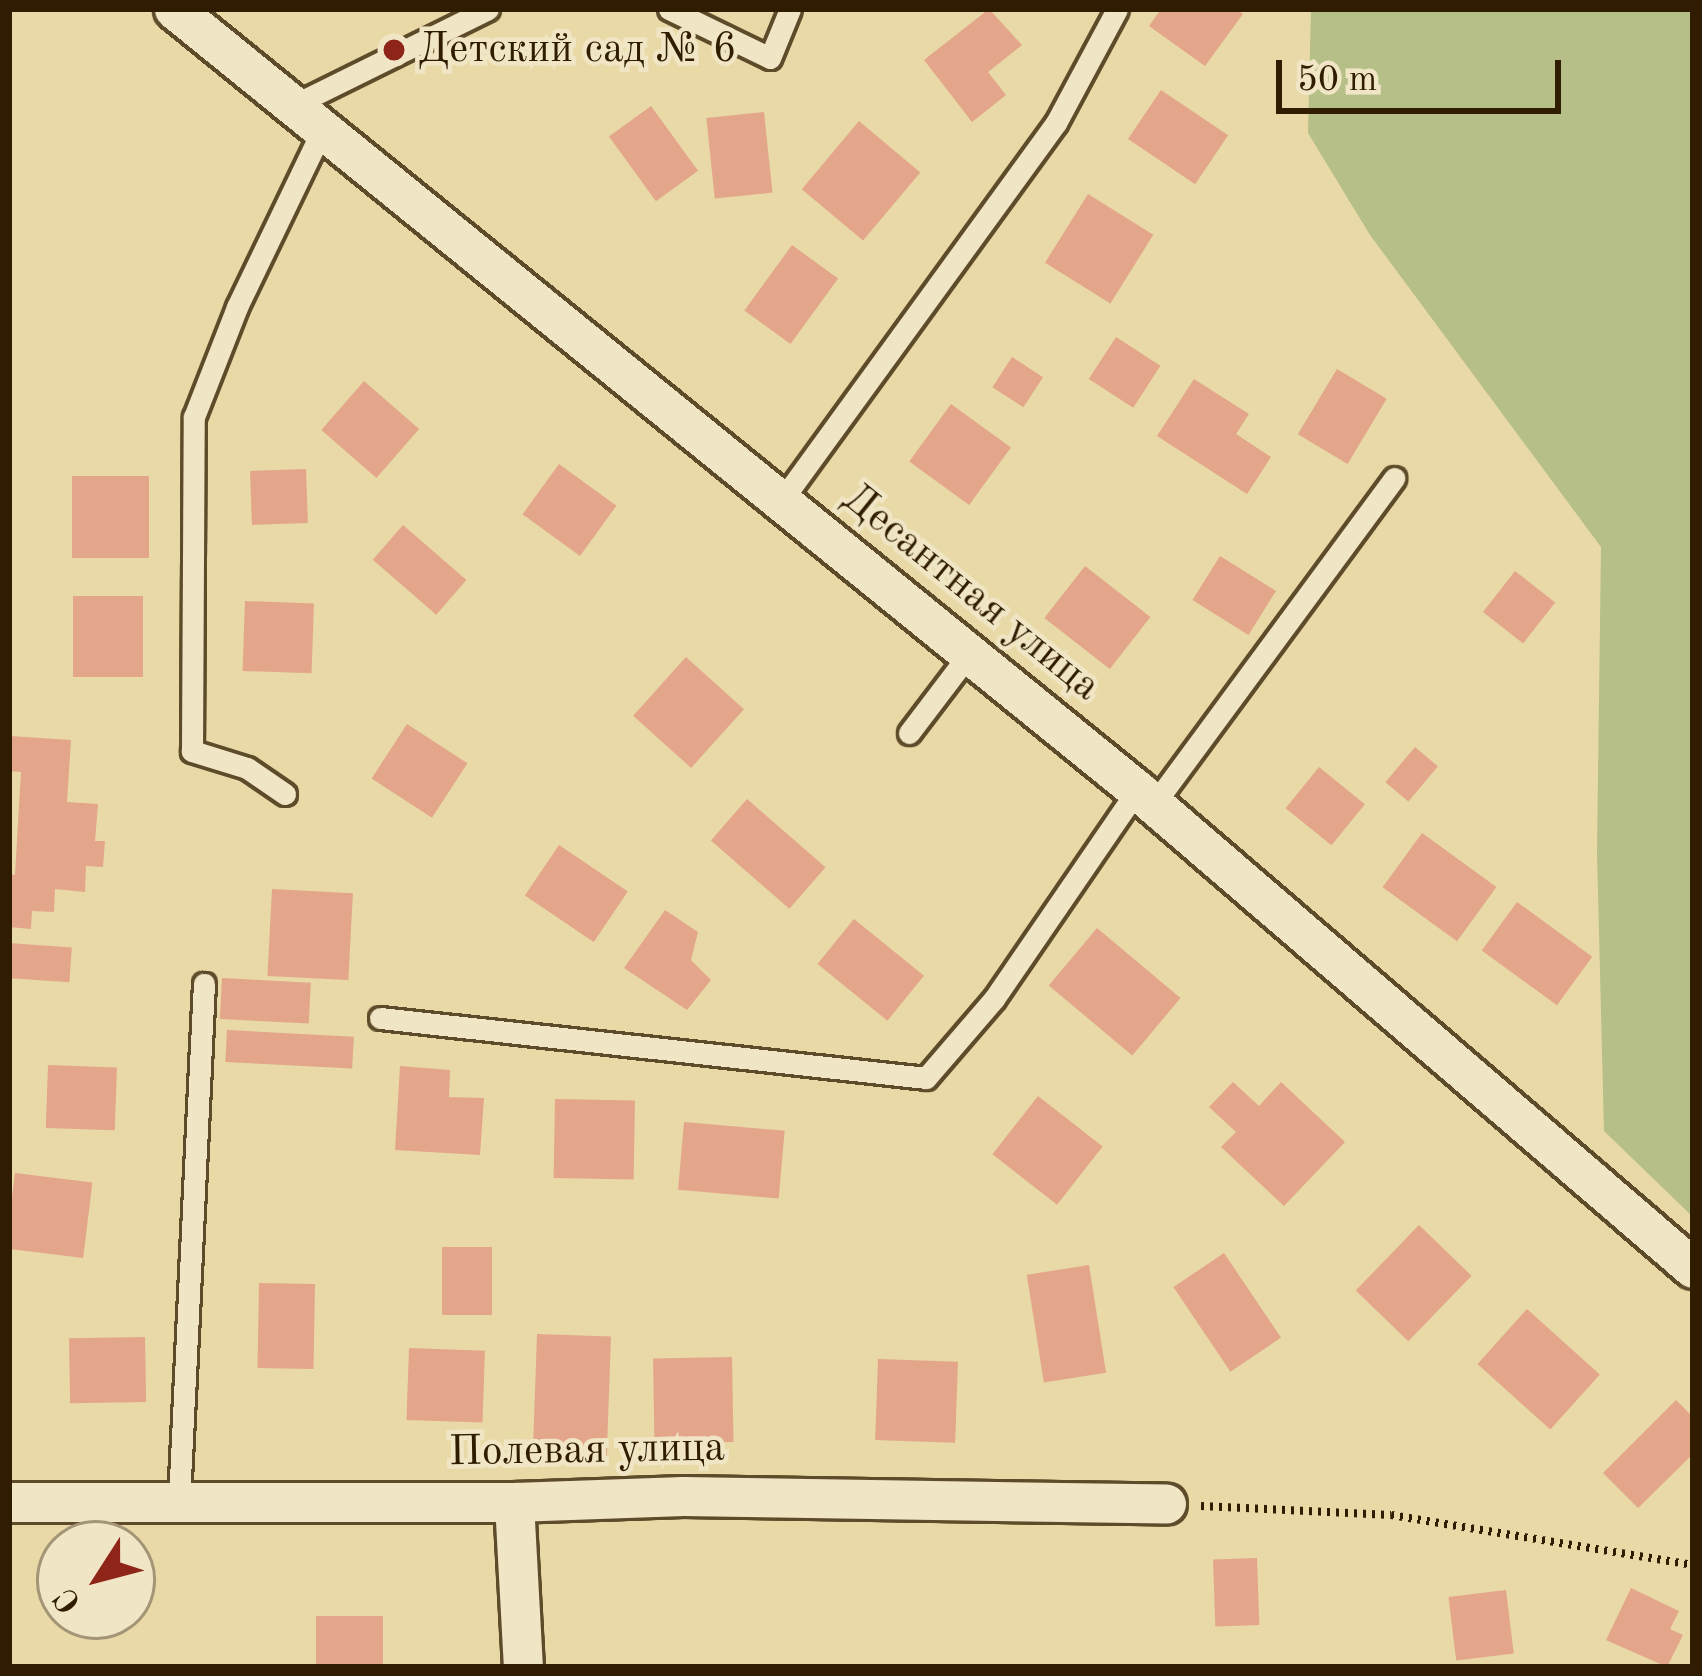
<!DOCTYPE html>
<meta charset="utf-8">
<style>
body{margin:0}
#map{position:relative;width:1702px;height:1676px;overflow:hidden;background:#e8d9a6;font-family:"Old Standard TT",serif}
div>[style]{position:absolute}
.green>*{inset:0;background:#b5bf87}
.building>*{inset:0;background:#e3a68b;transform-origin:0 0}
.path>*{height:8px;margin-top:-4px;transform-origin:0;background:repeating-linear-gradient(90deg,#301c00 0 3px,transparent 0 9px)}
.roads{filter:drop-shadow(3px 0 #5e4b2a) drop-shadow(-3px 0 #5e4b2a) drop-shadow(0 3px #5e4b2a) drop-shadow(0 -3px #5e4b2a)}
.lane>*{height:21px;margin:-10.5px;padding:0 10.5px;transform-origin:10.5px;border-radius:10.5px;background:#f0e6c5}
.street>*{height:39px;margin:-19.5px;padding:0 19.5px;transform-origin:19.5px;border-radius:19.5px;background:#f0e6c5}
.dots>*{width:33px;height:33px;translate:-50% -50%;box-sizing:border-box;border:6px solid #f0e6c5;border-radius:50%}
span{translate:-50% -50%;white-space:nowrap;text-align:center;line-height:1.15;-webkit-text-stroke:9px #f0e6c5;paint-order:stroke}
.poi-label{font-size:42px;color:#301c00}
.left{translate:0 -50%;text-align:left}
.street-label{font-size:42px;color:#301c00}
.frame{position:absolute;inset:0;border:12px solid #301c00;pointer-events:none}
.north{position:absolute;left:36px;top:1520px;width:120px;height:120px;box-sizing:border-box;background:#f0e6c5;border:3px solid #a39576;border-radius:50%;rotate:234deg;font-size:33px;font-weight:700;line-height:48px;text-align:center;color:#301c00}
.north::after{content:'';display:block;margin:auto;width:42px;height:54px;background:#8f2418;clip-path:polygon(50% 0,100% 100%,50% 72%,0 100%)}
.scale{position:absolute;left:1276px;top:60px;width:285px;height:54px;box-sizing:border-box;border:6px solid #301c00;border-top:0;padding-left:15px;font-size:36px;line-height:42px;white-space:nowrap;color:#301c00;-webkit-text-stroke:9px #f0e6c5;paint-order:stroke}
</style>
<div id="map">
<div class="green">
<i style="clip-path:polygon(1311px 9px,1693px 9px,1693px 1217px,1604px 1131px,1597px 852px,1601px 547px,1370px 235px,1308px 133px)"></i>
</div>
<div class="building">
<i style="clip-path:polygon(989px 9px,1022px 45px,988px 72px,1006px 95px,972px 122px,924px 60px)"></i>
<i style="clip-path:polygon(1161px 9px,1236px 9px,1243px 14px,1205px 66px,1149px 26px)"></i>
<i style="left:1161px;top:90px;width:81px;height:59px;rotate:34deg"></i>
<i style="left:651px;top:106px;width:80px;height:52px;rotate:54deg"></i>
<i style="left:764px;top:112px;width:81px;height:58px;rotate:84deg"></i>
<i style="left:859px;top:121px;width:80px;height:89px;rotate:40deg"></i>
<i style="left:1088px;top:194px;width:77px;height:81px;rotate:32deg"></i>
<i style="left:792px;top:245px;width:57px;height:81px;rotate:36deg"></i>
<i style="left:1116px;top:337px;width:53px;height:50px;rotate:33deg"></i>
<i style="left:1012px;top:357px;width:37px;height:36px;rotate:33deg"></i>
<i style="left:1337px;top:369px;width:58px;height:76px;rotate:31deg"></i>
<i style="clip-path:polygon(1194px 379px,1249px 414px,1236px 434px,1271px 457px,1247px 494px,1157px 436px)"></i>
<i style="left:364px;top:381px;width:73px;height:65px;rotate:41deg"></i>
<i style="left:951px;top:404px;width:74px;height:71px;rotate:36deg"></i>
<i style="left:559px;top:464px;width:71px;height:62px;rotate:36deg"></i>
<i style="left:306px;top:469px;width:54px;height:56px;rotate:88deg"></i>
<i style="left:149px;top:476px;width:82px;height:77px;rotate:90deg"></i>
<i style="left:403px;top:525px;width:84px;height:46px;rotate:41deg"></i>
<i style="left:1220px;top:556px;width:66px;height:52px;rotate:32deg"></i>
<i style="left:1085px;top:566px;width:83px;height:66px;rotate:38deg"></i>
<i style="left:1515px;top:571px;width:51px;height:52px;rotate:38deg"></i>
<i style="left:73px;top:596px;width:70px;height:81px"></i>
<i style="left:245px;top:601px;width:69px;height:70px;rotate:2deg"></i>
<i style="left:686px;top:657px;width:78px;height:79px;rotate:42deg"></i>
<i style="left:407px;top:724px;width:72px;height:65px;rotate:33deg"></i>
<i style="clip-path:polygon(10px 736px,71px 740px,67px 802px,98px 804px,95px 841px,105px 841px,103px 867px,86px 866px,85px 892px,55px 889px,54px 912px,32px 911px,31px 929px,9px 927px,9px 874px,15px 875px,21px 772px,9px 771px)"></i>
<i style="left:1415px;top:747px;width:30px;height:46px;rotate:40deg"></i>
<i style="left:1319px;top:767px;width:59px;height:53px;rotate:39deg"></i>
<i style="left:747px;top:799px;width:104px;height:55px;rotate:41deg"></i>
<i style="left:1422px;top:833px;width:92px;height:67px;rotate:36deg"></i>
<i style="left:559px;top:845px;width:83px;height:61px;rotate:34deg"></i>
<i style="left:272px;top:889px;width:81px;height:87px;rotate:3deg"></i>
<i style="left:1517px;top:902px;width:93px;height:60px;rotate:36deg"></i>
<i style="clip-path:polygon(665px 910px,698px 932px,691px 960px,711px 980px,687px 1010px,624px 968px)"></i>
<i style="left:854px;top:919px;width:90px;height:58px;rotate:39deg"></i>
<i style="left:1097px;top:928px;width:109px;height:75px;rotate:40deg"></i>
<i style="left:9px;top:943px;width:63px;height:35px;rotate:4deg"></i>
<i style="left:222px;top:978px;width:89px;height:41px;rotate:3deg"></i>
<i style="left:227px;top:1030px;width:127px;height:32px;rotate:3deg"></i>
<i style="left:48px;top:1065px;width:69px;height:63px;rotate:2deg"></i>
<i style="clip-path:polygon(400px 1066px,450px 1070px,449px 1097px,484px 1098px,480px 1155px,395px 1150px)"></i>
<i style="clip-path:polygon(1233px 1082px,1259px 1106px,1281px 1082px,1345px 1142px,1284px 1206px,1221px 1147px,1236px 1132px,1209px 1107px)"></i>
<i style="left:1038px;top:1096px;width:82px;height:74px;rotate:38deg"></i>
<i style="left:555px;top:1099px;width:80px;height:79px;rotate:1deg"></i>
<i style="left:684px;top:1122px;width:101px;height:68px;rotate:5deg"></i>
<i style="left:15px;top:1173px;width:78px;height:76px;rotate:7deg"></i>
<i style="left:1419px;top:1225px;width:73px;height:91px;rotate:44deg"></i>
<i style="left:442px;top:1247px;width:50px;height:68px"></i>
<i style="left:1224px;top:1253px;width:102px;height:61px;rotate:56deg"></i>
<i style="left:1089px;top:1265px;width:109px;height:63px;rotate:81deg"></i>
<i style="left:259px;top:1283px;width:56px;height:85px;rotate:1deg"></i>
<i style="left:1527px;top:1309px;width:98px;height:74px;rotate:42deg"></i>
<i style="left:537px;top:1334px;width:74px;height:128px;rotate:2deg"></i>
<i style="left:145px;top:1337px;width:65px;height:76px;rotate:89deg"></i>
<i style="left:409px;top:1348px;width:76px;height:72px;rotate:2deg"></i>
<i style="left:732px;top:1357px;width:85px;height:79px;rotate:89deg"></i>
<i style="left:878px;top:1359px;width:80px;height:81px;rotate:2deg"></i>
<i style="clip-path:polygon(1676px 1400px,1693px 1417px,1693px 1454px,1638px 1508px,1603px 1473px)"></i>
<i style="left:1257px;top:1558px;width:67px;height:44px;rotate:88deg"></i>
<i style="clip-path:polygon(1631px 1588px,1679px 1611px,1670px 1629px,1683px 1635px,1667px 1667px,1606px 1640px)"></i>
<i style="left:1506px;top:1590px;width:64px;height:58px;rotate:83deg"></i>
<i style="left:383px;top:1616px;width:51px;height:67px;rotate:90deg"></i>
</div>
<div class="path">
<i style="left:1201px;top:1506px;width:190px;rotate:2.7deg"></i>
<i style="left:1391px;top:1515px;width:306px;rotate:9.4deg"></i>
</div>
<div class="roads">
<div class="lane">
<i style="left:669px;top:9px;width:112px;rotate:25.9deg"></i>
<i style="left:770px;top:58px;width:53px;rotate:-67.8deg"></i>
<i style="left:296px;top:104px;width:214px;rotate:-26.3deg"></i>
<i style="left:782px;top:500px;width:466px;rotate:-54deg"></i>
<i style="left:1056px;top:123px;width:129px;rotate:-61.8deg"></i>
<i style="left:909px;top:733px;width:99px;rotate:-52.8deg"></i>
<i style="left:285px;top:794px;width:46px;rotate:-145.6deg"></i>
<i style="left:247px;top:768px;width:58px;rotate:-162.8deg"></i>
<i style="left:192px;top:751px;width:334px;rotate:-89.7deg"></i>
<i style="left:194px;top:417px;width:118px;rotate:-68.6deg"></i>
<i style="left:237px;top:307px;width:201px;rotate:-64.3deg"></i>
<i style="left:1154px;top:804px;width:405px;rotate:-53.6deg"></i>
<i style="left:380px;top:1018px;width:549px;rotate:6.27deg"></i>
<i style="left:926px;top:1078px;width:104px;rotate:-49.3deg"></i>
<i style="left:994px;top:999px;width:253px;rotate:-55.6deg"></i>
<i style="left:179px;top:1500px;width:517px;rotate:-87.23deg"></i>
</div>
<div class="street">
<i style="left:174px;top:9px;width:1240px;rotate:39.04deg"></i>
<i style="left:1137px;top:790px;width:733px;rotate:40.69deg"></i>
<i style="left:9px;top:1502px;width:505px"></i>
<i style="left:514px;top:1502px;width:169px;rotate:-2deg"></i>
<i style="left:683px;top:1496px;width:483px;rotate:0.9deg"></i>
<i style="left:514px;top:1502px;width:165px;rotate:86.9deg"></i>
</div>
</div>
<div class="dots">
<i style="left:394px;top:50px;background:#8f2418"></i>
</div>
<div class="poi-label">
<span class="left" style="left:418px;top:50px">Детский сад № 6</span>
</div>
<div class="street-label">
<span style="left:971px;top:593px;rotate:39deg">Десантная улица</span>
<span style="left:587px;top:1451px;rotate:-1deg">Полевая улица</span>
</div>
<div class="frame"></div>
<div class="north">С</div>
<div class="scale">50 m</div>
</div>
